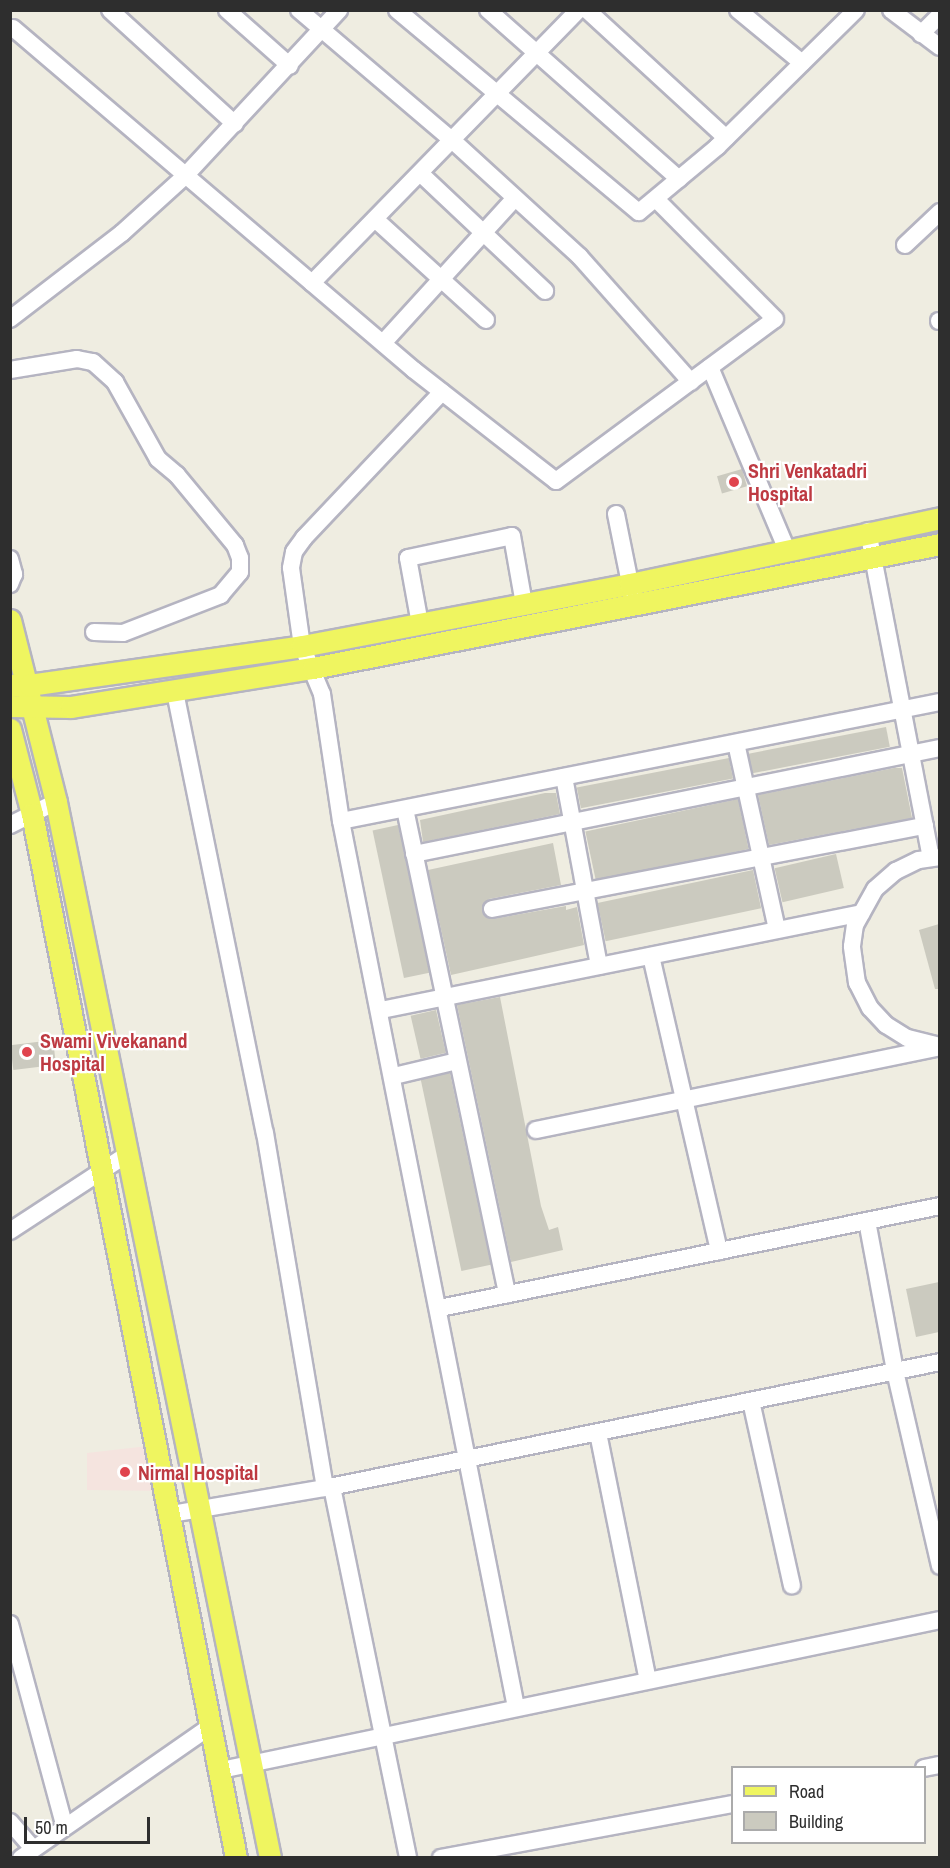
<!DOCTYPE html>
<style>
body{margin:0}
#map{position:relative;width:950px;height:1868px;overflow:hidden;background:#efede1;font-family:"Archivo Narrow",sans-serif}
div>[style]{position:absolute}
.medical>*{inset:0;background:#f5e4df}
.building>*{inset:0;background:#cbcabf;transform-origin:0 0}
.roads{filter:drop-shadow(2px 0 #b5b4c1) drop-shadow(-2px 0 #b5b4c1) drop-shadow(0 2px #b5b4c1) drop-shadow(0 -2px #b5b4c1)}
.minor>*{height:16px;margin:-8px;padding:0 8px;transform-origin:8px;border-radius:8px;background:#fff}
.major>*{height:21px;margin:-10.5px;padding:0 10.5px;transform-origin:10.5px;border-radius:10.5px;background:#eff560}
.dots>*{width:16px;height:16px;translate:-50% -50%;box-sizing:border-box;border:3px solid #fff;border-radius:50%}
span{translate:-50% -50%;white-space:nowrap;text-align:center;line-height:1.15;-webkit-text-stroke:4.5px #fff;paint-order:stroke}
.health-label{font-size:20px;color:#be3a42;font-weight:700}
.left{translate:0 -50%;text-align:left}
.frame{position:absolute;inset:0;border:12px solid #2e2e2e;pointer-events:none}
.legend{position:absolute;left:731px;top:1766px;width:195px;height:78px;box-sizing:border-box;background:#fff;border:2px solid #ababab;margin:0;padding:8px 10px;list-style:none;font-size:18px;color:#2e2e2e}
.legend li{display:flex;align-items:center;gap:12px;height:30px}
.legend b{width:30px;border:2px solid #ababab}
.scale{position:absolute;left:24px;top:1817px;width:126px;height:27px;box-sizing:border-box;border:3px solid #2e2e2e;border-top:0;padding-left:8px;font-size:18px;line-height:21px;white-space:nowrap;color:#2e2e2e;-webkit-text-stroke:4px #fff;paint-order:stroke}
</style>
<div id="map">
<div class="medical">
<i style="clip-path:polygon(157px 1445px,166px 1491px,87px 1490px,87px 1453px)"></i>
</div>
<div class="building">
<i style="left:742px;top:469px;width:18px;height:26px;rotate:74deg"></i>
<i style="left:886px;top:727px;width:20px;height:140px;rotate:79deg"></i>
<i style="left:729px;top:758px;width:21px;height:155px;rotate:79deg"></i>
<i style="clip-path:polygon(894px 768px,902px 768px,912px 818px,769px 845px,758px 795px)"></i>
<i style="clip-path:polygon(545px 793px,556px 793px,560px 814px,423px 842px,420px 820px)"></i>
<i style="left:738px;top:799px;width:51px;height:156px;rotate:78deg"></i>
<i style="left:398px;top:825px;width:151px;height:26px;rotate:78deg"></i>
<i style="clip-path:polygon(553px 843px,561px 885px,489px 899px,482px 912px,493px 919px,566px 906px,566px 910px,577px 907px,584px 945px,451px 975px,428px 870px)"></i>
<i style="left:836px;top:854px;width:35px;height:63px;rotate:77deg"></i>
<i style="left:753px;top:870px;width:39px;height:159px;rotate:78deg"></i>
<i style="clip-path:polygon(939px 924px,939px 989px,935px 989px,919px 930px)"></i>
<i style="clip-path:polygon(500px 997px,541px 1206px,549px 1230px,558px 1227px,563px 1250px,511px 1262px,457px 1005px)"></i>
<i style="left:436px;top:1010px;width:44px;height:26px;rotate:77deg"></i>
<i style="left:53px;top:1040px;width:25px;height:43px;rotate:83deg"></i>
<i style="left:450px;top:1073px;width:196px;height:30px;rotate:78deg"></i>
<i style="clip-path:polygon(939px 1282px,939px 1332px,916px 1337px,906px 1289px)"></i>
</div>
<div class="roads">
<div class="minor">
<i style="left:110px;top:10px;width:169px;rotate:42.4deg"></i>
<i style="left:227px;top:10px;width:84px;rotate:41.6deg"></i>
<i style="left:299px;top:10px;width:201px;rotate:40.4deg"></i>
<i style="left:452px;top:140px;width:173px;rotate:42.4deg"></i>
<i style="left:580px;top:257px;width:167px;rotate:48.4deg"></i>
<i style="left:397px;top:10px;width:315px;rotate:39.9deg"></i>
<i style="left:639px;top:212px;width:102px;rotate:-39.8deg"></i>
<i style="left:717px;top:147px;width:195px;rotate:-44.6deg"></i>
<i style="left:488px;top:10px;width:255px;rotate:41.5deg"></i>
<i style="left:587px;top:10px;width:189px;rotate:42.6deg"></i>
<i style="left:738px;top:10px;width:83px;rotate:39.6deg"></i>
<i style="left:891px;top:10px;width:61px;rotate:37.1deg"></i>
<i style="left:13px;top:28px;width:527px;rotate:40.46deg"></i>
<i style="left:414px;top:370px;width:180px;rotate:38deg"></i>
<i style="left:556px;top:481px;width:272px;rotate:-36.5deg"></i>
<i style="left:775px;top:319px;width:169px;rotate:-134.8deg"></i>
<i style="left:921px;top:34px;width:27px;rotate:-45deg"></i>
<i style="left:420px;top:173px;width:172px;rotate:43.3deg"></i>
<i style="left:375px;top:219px;width:150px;rotate:42.3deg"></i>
<i style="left:905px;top:245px;width:48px;rotate:-43.3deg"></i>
<i style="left:312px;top:283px;width:381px;rotate:-45.7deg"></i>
<i style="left:10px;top:319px;width:141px;rotate:-37.5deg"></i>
<i style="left:122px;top:233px;width:84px;rotate:-42.1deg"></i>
<i style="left:184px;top:177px;width:228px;rotate:-47.1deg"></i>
<i style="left:939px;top:321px;width:1px"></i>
<i style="left:383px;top:343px;width:196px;rotate:-47.7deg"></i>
<i style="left:710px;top:367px;width:199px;rotate:67.2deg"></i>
<i style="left:10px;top:370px;width:68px;rotate:-9.3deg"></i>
<i style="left:77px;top:359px;width:16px;rotate:11deg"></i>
<i style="left:93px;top:362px;width:30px;rotate:42deg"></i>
<i style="left:115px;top:382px;width:88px;rotate:60.8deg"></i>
<i style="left:158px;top:459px;width:25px;rotate:40deg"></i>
<i style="left:177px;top:475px;width:91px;rotate:50.4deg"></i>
<i style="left:235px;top:545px;width:14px;rotate:69deg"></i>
<i style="left:240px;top:558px;width:14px;rotate:90deg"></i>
<i style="left:240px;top:572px;width:30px;rotate:130deg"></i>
<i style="left:221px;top:595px;width:105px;rotate:158.8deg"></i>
<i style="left:123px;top:633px;width:29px;rotate:-178deg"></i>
<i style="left:442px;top:392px;width:201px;rotate:133.4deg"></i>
<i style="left:304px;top:538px;width:17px;rotate:126deg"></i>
<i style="left:294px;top:552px;width:16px;rotate:101deg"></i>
<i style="left:291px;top:568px;width:79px;rotate:82deg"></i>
<i style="left:302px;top:646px;width:52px;rotate:67.4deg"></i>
<i style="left:322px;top:694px;width:128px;rotate:81.5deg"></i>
<i style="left:341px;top:821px;width:903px;rotate:78.83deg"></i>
<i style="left:616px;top:514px;width:81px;rotate:78.6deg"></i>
<i style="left:868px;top:531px;width:332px;rotate:79.1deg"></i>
<i style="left:10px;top:559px;width:16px;rotate:75deg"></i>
<i style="left:14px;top:574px;width:11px;rotate:112deg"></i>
<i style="left:420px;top:624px;width:67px;rotate:-100.3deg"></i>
<i style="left:408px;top:558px;width:106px;rotate:-11.9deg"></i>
<i style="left:512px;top:536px;width:69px;rotate:80deg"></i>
<i style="left:175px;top:692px;width:450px;rotate:78.5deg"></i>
<i style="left:265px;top:1133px;width:360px;rotate:80.4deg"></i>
<i style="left:736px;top:743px;width:191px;rotate:77.6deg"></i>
<i style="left:564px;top:777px;width:192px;rotate:79.5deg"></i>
<i style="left:405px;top:809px;width:496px;rotate:78.1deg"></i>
<i style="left:341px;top:821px;width:611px;rotate:-11.24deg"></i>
<i style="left:10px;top:825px;width:51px;rotate:-26.6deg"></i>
<i style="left:414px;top:854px;width:537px;rotate:-11.39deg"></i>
<i style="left:492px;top:909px;width:441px;rotate:-10.9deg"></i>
<i style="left:651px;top:956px;width:303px;rotate:77deg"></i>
<i style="left:381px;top:1010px;width:490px;rotate:-11.4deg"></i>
<i style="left:936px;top:1045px;width:30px;rotate:-166deg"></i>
<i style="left:907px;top:1038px;width:25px;rotate:-148deg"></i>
<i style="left:886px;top:1025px;width:23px;rotate:-133deg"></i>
<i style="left:870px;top:1008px;width:28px;rotate:-117deg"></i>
<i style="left:857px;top:983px;width:37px;rotate:-98deg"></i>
<i style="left:852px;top:946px;width:21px;rotate:-82deg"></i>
<i style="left:855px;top:925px;width:41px;rotate:-60.9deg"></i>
<i style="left:875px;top:889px;width:28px;rotate:-41deg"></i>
<i style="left:896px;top:871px;width:25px;rotate:-26deg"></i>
<i style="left:919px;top:860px;width:21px;rotate:-8deg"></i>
<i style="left:394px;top:1076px;width:65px;rotate:-13.4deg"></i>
<i style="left:536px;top:1130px;width:412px;rotate:-11.6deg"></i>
<i style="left:867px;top:1221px;width:153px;rotate:79.4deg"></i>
<i style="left:895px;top:1371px;width:200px;rotate:77deg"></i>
<i style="left:10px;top:1231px;width:142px;rotate:-33.2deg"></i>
<i style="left:440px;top:1308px;width:510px;rotate:-11.53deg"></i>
<i style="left:751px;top:1401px;width:189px;rotate:77.5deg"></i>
<i style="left:598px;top:1433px;width:252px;rotate:78.6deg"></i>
<i style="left:332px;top:1487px;width:379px;rotate:78.4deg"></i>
<i style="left:171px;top:1514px;width:156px;rotate:-9.6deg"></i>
<i style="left:325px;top:1488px;width:628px;rotate:-11.58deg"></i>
<i style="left:10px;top:1624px;width:207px;rotate:74.9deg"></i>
<i style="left:924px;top:1768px;width:16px;rotate:-11deg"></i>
<i style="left:221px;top:1770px;width:734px;rotate:-11.78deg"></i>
<i style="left:10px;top:1822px;width:35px;rotate:49deg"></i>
<i style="left:21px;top:1858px;width:231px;rotate:-34.8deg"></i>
<i style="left:441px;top:1858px;width:296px;rotate:-10.5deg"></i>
</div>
<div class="major">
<i style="left:10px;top:620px;width:188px;rotate:75.8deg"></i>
<i style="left:56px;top:802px;width:1077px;rotate:78.54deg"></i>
<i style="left:10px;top:685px;width:19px"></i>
<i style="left:29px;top:685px;width:276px;rotate:-8.1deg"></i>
<i style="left:302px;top:646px;width:334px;rotate:-10.7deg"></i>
<i style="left:630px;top:584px;width:317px;rotate:-12deg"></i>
<i style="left:10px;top:706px;width:61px;rotate:0.9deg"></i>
<i style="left:71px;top:707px;width:245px;rotate:-9.2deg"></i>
<i style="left:313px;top:668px;width:639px;rotate:-11.19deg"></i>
<i style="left:10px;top:729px;width:88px;rotate:75.5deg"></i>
<i style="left:32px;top:814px;width:1064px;rotate:78.94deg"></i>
</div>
</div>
<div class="dots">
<i style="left:734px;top:482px;background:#e0444e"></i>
<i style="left:27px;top:1052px;background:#e0444e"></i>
<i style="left:125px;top:1472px;background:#e0444e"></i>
</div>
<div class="health-label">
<span class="left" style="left:748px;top:482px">Shri Venkatadri<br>Hospital</span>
<span class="left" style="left:40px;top:1052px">Swami Vivekanand<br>Hospital</span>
<span class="left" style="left:138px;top:1472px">Nirmal Hospital</span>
</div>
<div class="frame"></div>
<ul class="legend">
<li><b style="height:8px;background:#eff560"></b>Road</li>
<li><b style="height:16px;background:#cbcabf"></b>Building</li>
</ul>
<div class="scale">50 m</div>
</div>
